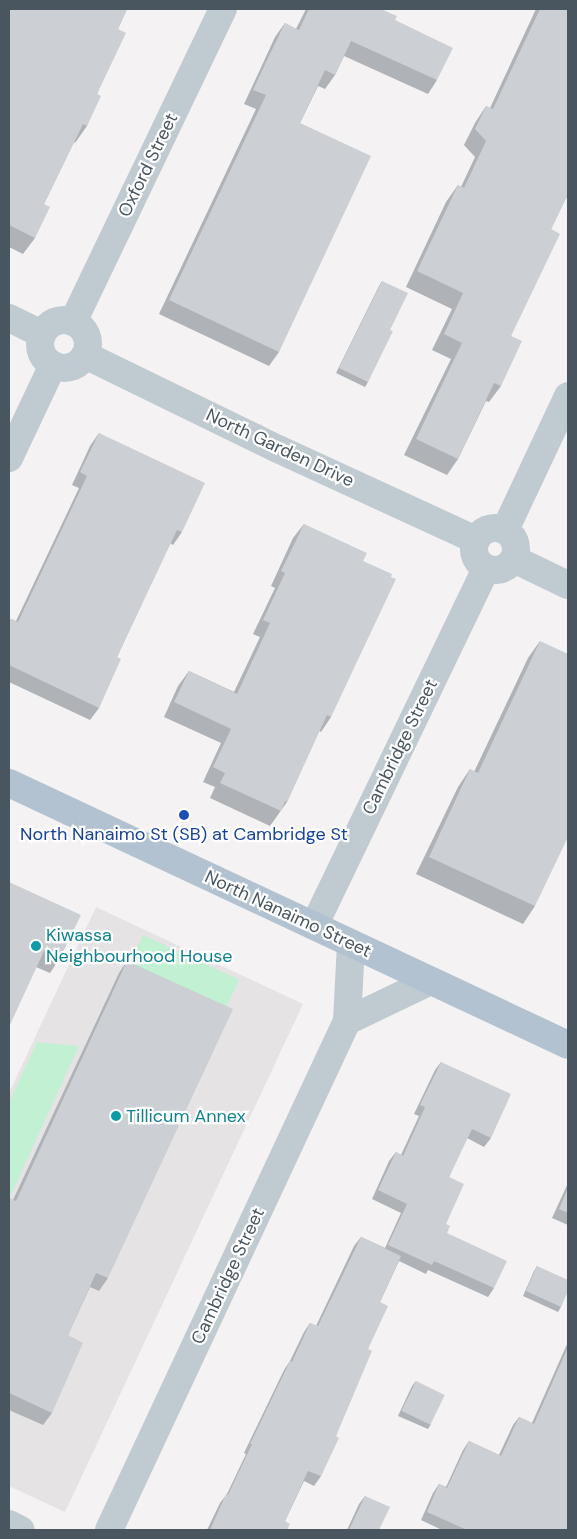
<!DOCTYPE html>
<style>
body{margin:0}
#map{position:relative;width:577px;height:1539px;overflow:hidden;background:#f4f2f2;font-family:"DM Sans",sans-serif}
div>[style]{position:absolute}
.education>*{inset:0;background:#e5e3e4}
.green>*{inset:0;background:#c2f0d2;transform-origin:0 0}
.minor>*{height:28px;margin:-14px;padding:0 14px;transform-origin:14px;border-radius:14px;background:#c0cad1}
.minor>.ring{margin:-14px;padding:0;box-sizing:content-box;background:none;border:28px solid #c0cad1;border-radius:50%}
.major>*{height:28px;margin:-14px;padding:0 14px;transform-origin:14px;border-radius:14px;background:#b2c2d0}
.wall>*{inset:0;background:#afb2b6}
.building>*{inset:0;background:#cccfd4;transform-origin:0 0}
.dots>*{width:14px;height:14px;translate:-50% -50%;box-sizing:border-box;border:2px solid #fff;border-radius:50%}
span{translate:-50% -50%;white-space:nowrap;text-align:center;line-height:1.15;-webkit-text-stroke:4.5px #fff;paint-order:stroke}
.street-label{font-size:18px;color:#495660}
.transit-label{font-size:18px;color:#164399}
.culture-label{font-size:18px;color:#0d838f}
.left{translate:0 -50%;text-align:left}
.frame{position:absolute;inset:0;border:10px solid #495660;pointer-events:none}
</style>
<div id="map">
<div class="education">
<i style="clip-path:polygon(96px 907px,303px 1004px,65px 1512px,9px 1486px,9px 1093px)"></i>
</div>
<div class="green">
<i style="left:143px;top:935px;width:106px;height:42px;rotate:25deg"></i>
<i style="clip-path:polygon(37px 1042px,79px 1046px,9px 1199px,9px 1103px)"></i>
</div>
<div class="minor">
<i style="left:9px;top:318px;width:37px;rotate:26deg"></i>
<i class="ring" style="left:40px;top:320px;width:20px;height:20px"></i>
<i style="left:73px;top:322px;width:347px;rotate:-64.4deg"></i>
<i style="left:85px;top:355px;width:215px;rotate:26deg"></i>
<i style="left:278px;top:449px;width:218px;rotate:24.7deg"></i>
<i style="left:9px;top:458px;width:103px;rotate:-64.7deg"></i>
<i class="ring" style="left:474px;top:528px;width:14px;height:14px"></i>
<i style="left:505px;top:530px;width:148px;rotate:-64.8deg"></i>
<i style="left:514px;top:559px;width:60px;rotate:25.7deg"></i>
<i style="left:314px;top:926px;width:397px;rotate:-64.3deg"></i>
<i style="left:347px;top:1021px;width:93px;rotate:-25.5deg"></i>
<i style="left:9px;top:1524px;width:13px;rotate:27deg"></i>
<i style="left:109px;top:1530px;width:562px;rotate:-64.94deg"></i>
<i style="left:347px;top:1021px;width:77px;rotate:-87deg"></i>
</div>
<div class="major">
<i style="left:9px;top:783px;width:617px;rotate:25.11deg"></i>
</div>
<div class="wall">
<i style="clip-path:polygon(9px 9px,127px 9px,118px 29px,87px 126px,75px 143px,74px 142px,44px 204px,35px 238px,23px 254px,9px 247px)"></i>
<i style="clip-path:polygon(306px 9px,384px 9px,383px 10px,395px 20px,437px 80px,428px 94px,344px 56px,335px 75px,325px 89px,318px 86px,300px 123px,279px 352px,269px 366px,159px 314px,256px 109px,244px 104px,258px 74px,275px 37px,285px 23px,296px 29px)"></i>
<i style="clip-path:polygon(536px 9px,568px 9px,568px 198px,566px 198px,551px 229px,511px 336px,501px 386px,489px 402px,486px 401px,458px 459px,447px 475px,404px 455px,451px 359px,432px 350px,452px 309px,406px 287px,446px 202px,458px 185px,461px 187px,475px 157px,464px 145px,475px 123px,486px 106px,490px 108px)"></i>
<i style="clip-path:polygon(382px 281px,368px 382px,365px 387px,336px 373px,379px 286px)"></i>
<i style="clip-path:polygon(99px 433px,182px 532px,173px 545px,170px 543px,117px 657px,99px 708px,90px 720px,9px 682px,9px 623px,11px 619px,16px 621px,79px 488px,72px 485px,90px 446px)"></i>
<i style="clip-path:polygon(304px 524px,363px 561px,331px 717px,321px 732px,319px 731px,287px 802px,270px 826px,210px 798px,215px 787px,203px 782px,221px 743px,164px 717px,178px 686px,189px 671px,234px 692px,260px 637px,253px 634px,275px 588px,271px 586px,293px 538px)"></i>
<i style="clip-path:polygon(540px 641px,535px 906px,523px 924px,416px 874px,458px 787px,470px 769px,474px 772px,528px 658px)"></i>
<i style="clip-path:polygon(9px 882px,60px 958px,50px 973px,36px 967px)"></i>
<i style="clip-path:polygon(127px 961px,108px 1278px,99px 1291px,90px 1287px,68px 1335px,52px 1413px,43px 1425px,9px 1410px,9px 1198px,13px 1200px,119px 973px)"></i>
<i style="clip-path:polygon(441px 1062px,491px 1138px,484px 1147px,467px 1138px,449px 1177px,446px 1224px,447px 1233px,494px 1288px,488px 1297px,428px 1270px,426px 1274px,399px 1261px,380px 1302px,368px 1349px,321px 1476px,314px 1486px,304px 1481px,285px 1521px,287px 1530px,207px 1530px,220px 1503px,227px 1494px,246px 1454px,244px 1453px,284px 1370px,290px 1361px,304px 1332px,310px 1323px,316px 1326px,354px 1246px,361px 1237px,385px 1248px,401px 1213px,372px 1199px,389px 1161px,396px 1152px,401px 1155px,419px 1116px,414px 1114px,435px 1070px)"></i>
<i style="clip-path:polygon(568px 1183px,568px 1225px,552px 1218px)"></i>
<i style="clip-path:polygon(537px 1266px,561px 1307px,558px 1312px,523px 1296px,534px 1271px)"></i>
<i style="clip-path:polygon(568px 1342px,568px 1530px,442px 1530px,421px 1520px,433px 1493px,439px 1484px,446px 1487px,463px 1450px,469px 1441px,499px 1455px,513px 1425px,519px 1417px,532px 1423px)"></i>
<i style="clip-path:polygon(416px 1381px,431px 1424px,428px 1429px,398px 1416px,412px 1386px)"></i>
<i style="clip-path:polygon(365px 1496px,379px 1530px,347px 1530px,359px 1504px)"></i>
</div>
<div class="building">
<i style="clip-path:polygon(9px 9px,127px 9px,118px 29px,126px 33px,97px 94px,101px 96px,87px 126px,83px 124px,44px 204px,50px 207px,35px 238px,9px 225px)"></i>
<i style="clip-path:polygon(309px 9px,384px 9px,383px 10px,397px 16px,395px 20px,453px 48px,437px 80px,351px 41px,335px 75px,325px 70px,300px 123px,371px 156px,279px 352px,169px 300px,266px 95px,253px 90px,267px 60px,285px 23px,299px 30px)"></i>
<i style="clip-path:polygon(540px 9px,568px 9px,568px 194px,551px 229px,560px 234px,511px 336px,522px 341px,501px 386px,494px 383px,458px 459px,416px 439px,462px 343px,444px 334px,463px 293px,417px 271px,458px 185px,464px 188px,486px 141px,475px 129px,486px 106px,493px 109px)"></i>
<i style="clip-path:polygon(382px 281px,408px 293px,390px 330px,393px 331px,368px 382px,339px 368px)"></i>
<i style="clip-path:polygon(99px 433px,205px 483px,182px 532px,177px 530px,117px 657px,121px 659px,99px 708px,9px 665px,9px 624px,11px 619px,18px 622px,87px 476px,80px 472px)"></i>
<i style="clip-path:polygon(304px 524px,367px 553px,363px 561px,392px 574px,391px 577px,396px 579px,331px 717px,327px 715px,287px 802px,285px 801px,281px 811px,220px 783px,225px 773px,213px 767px,231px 729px,174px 702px,189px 671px,237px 694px,270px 623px,263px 620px,285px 573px,281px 571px)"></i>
<i style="clip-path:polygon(540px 641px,568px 654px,568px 837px,535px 906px,429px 857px,470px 769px,478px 773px)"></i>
<i style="clip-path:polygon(9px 882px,81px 915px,60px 958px,44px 951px,9px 1027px)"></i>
<i style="clip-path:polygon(127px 961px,233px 1009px,108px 1278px,96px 1273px,68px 1335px,83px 1343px,52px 1413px,9px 1393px,9px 1198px,16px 1201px)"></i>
<i style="clip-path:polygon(441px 1062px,511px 1094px,491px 1138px,472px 1129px,449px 1177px,464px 1184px,446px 1224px,450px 1226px,447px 1233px,507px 1261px,494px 1288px,434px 1261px,432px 1265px,388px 1245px,407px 1204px,378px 1190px,396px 1152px,403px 1156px,425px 1107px,420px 1105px)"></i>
<i style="clip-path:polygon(568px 1188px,568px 1213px,559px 1209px)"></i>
<i style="clip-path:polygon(361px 1237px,401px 1256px,380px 1302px,388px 1306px,368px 1349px,372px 1351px,336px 1436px,339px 1438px,321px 1476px,308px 1471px,285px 1521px,290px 1524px,287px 1530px,210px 1530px,226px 1494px,228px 1495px,252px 1444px,250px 1444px,290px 1361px,292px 1362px,310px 1323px,318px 1326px)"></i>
<i style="clip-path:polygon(537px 1266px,568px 1280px,568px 1291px,561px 1307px,526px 1291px)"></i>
<i style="clip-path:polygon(568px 1347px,568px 1530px,467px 1530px,427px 1512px,439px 1484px,447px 1488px,469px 1441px,501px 1456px,519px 1417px,534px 1424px)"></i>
<i style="left:416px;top:1381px;width:32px;height:33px;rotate:26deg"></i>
<i style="clip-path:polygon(365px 1496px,390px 1507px,379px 1530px,349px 1530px)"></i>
</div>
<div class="dots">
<i style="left:184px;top:815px;background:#1a4fb4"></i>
<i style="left:36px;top:946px;background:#0f9aa8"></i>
<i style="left:116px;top:1116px;background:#0f9aa8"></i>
</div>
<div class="street-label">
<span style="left:148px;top:165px;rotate:-64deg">Oxford Street</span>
<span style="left:280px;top:448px;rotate:25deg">North Garden Drive</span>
<span style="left:400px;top:747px;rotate:-64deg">Cambridge Street</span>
<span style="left:288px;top:914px;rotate:25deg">North Nanaimo Street</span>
<span style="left:228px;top:1276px;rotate:-65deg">Cambridge Street</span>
</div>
<div class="transit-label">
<span style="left:184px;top:834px">North Nanaimo St (SB) at Cambridge St</span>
</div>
<div class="culture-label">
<span class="left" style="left:46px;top:946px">Kiwassa<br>Neighbourhood House</span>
<span class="left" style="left:126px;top:1116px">Tillicum Annex</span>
</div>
<div class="frame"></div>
</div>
